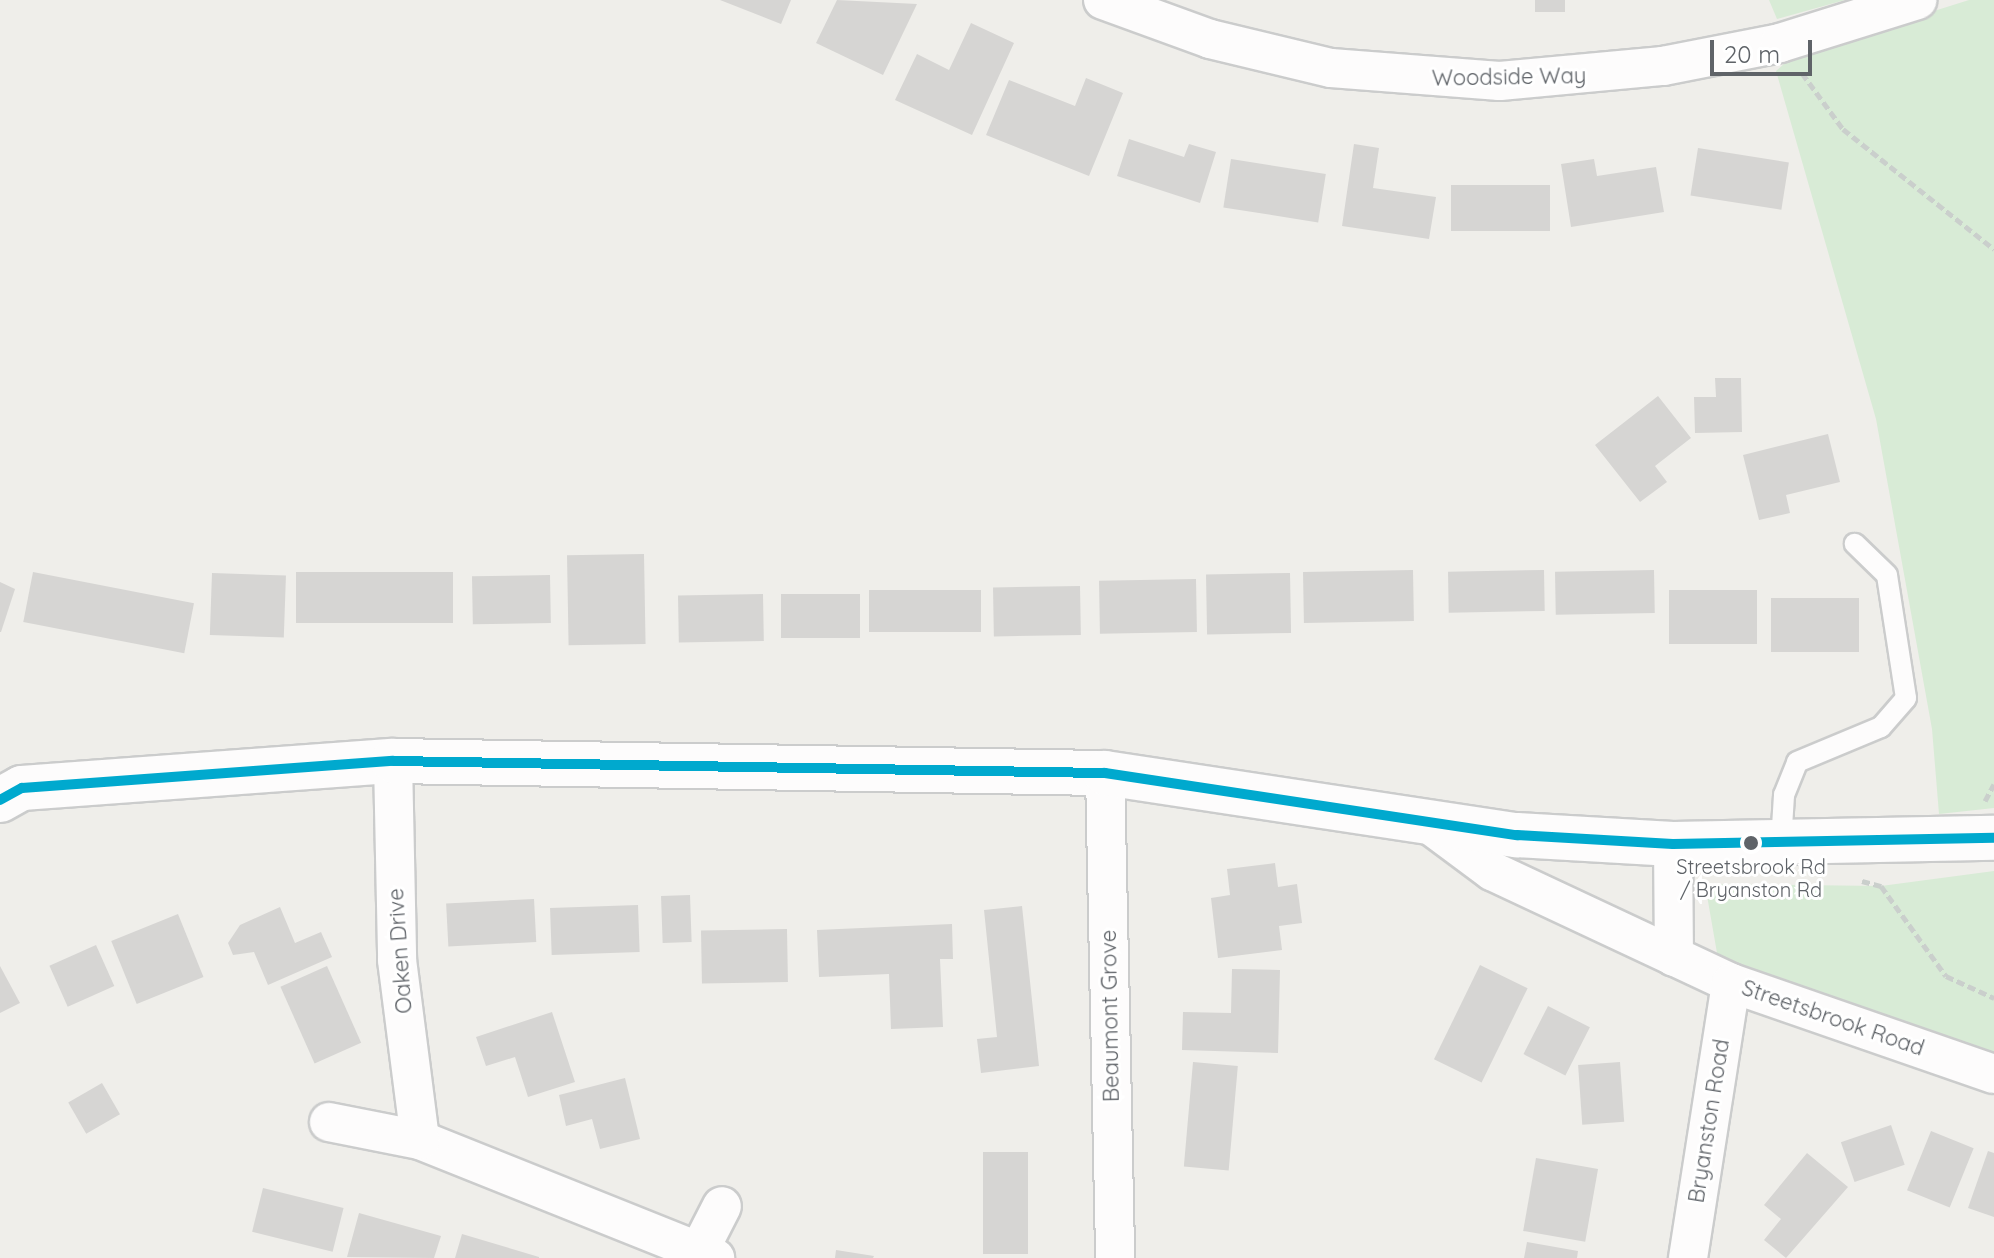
<!DOCTYPE html>
<style>
body{margin:0}
#map{position:relative;width:1994px;height:1258px;overflow:hidden;background:#efeeea;font-family:Quicksand,sans-serif}
div>[style]{position:absolute}
.green>*{inset:0;background:#d8ebd6}
.building>*{inset:0;background:#d6d5d3;transform-origin:0 0}
.path>*{height:5px;margin-top:-2.5px;transform-origin:0;background:repeating-linear-gradient(90deg,#cacfcc 0 8px,transparent 0 12px)}
.roads{filter:drop-shadow(2px 0 #cbcccc) drop-shadow(-2px 0 #cbcccc) drop-shadow(0 2px #cbcccc) drop-shadow(0 -2px #cbcccc)}
.lane>*{height:20px;margin:-10px;padding:0 10px;transform-origin:10px;border-radius:10px;background:#fdfcfc}
.street>*{height:38px;margin:-19px;padding:0 19px;transform-origin:19px;border-radius:19px;background:#fdfcfc}
.secondary>*{height:44px;margin:-22px;padding:0 22px;transform-origin:22px;border-radius:22px;background:#fdfcfc}
.bus-1>*{height:10px;margin:-5px;padding:0 5px;transform-origin:5px;border-radius:5px;background:#00a9ce}
.dots>*{width:22px;height:22px;translate:-50% -50%;box-sizing:border-box;border:4px solid #fff;border-radius:50%}
span{translate:-50% -50%;white-space:nowrap;text-align:center;line-height:1.15;-webkit-text-stroke:6px #fff;paint-order:stroke}
.bus-label{font-size:20px;color:#5f6368}
.street-label{font-size:22px;color:#5f6368}
.scale{position:absolute;left:1710px;top:40px;width:102px;height:36px;box-sizing:border-box;border:4px solid #5f6368;border-top:0;padding-left:10px;font-size:24px;line-height:28px;white-space:nowrap;color:#5f6368;-webkit-text-stroke:6px #fff;paint-order:stroke}
</style>
<div id="map">
<div class="green">
<i style="clip-path:polygon(1769px 0,1845px 0,1777px 19px)"></i>
<i style="clip-path:polygon(1969px 0,1994px 0,1994px 808px,1939px 814px,1932px 729px,1876px 419px,1776px 71px,1794px 55px)"></i>
<i style="clip-path:polygon(1994px 871px,1994px 1056px,1734px 969px,1717px 953px,1705px 884px,1881px 886px)"></i>
</div>
<div class="building">
<i style="clip-path:polygon(720px 0,791px 0,781px 24px)"></i>
<i style="clip-path:polygon(837px 0,917px 4px,883px 75px,816px 43px)"></i>
<i style="left:1535px;top:0;width:30px;height:12px"></i>
<i style="clip-path:polygon(971px 23px,1014px 43px,972px 135px,895px 100px,917px 54px,949px 70px)"></i>
<i style="clip-path:polygon(1086px 78px,1123px 93px,1089px 176px,986px 135px,1009px 80px,1075px 106px)"></i>
<i style="clip-path:polygon(1129px 139px,1184px 157px,1189px 144px,1216px 152px,1200px 203px,1117px 176px)"></i>
<i style="clip-path:polygon(1354px 144px,1379px 148px,1373px 188px,1436px 197px,1429px 239px,1342px 226px)"></i>
<i style="left:1698px;top:148px;width:92px;height:48px;rotate:9deg"></i>
<i style="left:1231px;top:159px;width:96px;height:49px;rotate:9deg"></i>
<i style="clip-path:polygon(1594px 159px,1597px 176px,1656px 167px,1664px 212px,1571px 227px,1561px 164px)"></i>
<i style="left:1550px;top:185px;width:46px;height:99px;rotate:90deg"></i>
<i style="clip-path:polygon(1715px 378px,1741px 378px,1742px 432px,1695px 433px,1694px 397px,1716px 397px)"></i>
<i style="clip-path:polygon(1658px 396px,1691px 438px,1655px 466px,1667px 482px,1640px 502px,1595px 445px)"></i>
<i style="clip-path:polygon(1828px 434px,1840px 482px,1786px 495px,1790px 513px,1759px 520px,1743px 455px)"></i>
<i style="left:644px;top:554px;width:90px;height:77px;rotate:89deg"></i>
<i style="left:1413px;top:570px;width:51px;height:110px;rotate:89deg"></i>
<i style="left:1544px;top:570px;width:41px;height:96px;rotate:89deg"></i>
<i style="left:1654px;top:570px;width:43px;height:99px;rotate:89deg"></i>
<i style="left:33px;top:572px;width:164px;height:51px;rotate:11deg"></i>
<i style="left:296px;top:572px;width:157px;height:51px"></i>
<i style="left:212px;top:573px;width:74px;height:62px;rotate:2deg"></i>
<i style="left:1290px;top:573px;width:60px;height:84px;rotate:89deg"></i>
<i style="left:550px;top:575px;width:48px;height:78px;rotate:89deg"></i>
<i style="left:1196px;top:579px;width:53px;height:97px;rotate:89deg"></i>
<i style="clip-path:polygon(0 582px,15px 589px,1px 632px,0 632px)"></i>
<i style="left:1080px;top:586px;width:49px;height:87px;rotate:89deg"></i>
<i style="left:981px;top:590px;width:42px;height:112px;rotate:90deg"></i>
<i style="left:1757px;top:590px;width:54px;height:88px;rotate:90deg"></i>
<i style="left:763px;top:594px;width:47px;height:85px;rotate:89deg"></i>
<i style="left:860px;top:594px;width:44px;height:79px;rotate:90deg"></i>
<i style="left:1859px;top:598px;width:54px;height:88px;rotate:90deg"></i>
<i style="clip-path:polygon(1275px 863px,1278px 887px,1297px 884px,1302px 923px,1279px 926px,1282px 950px,1218px 958px,1211px 898px,1230px 895px,1227px 869px)"></i>
<i style="left:690px;top:895px;width:47px;height:29px;rotate:88deg"></i>
<i style="left:534px;top:899px;width:43px;height:88px;rotate:87deg"></i>
<i style="left:638px;top:905px;width:47px;height:88px;rotate:88deg"></i>
<i style="clip-path:polygon(1022px 906px,1039px 1066px,981px 1073px,977px 1039px,997px 1037px,984px 910px)"></i>
<i style="clip-path:polygon(280px 907px,295px 943px,321px 932px,332px 957px,268px 985px,254px 952px,233px 955px,228px 943px,240px 925px)"></i>
<i style="left:178px;top:914px;width:68px;height:72px;rotate:68deg"></i>
<i style="clip-path:polygon(952px 924px,953px 959px,940px 959px,943px 1027px,891px 1029px,889px 974px,819px 977px,817px 930px)"></i>
<i style="left:787px;top:929px;width:53px;height:86px;rotate:89deg"></i>
<i style="left:96px;top:945px;width:45px;height:51px;rotate:66deg"></i>
<i style="left:1480px;top:965px;width:53px;height:105px;rotate:26deg"></i>
<i style="clip-path:polygon(0 966px,20px 1003px,0 1013px)"></i>
<i style="left:327px;top:966px;width:84px;height:51px;rotate:66deg"></i>
<i style="clip-path:polygon(1232px 969px,1280px 970px,1278px 1053px,1182px 1050px,1183px 1012px,1231px 1013px)"></i>
<i style="left:1548px;top:1006px;width:47px;height:54px;rotate:27deg"></i>
<i style="clip-path:polygon(552px 1012px,575px 1082px,528px 1097px,515px 1057px,486px 1066px,476px 1037px)"></i>
<i style="left:1193px;top:1062px;width:45px;height:105px;rotate:5deg"></i>
<i style="left:1620px;top:1062px;width:60px;height:42px;rotate:86deg"></i>
<i style="clip-path:polygon(625px 1078px,640px 1139px,600px 1149px,592px 1119px,566px 1126px,559px 1095px)"></i>
<i style="left:102px;top:1083px;width:36px;height:39px;rotate:60deg"></i>
<i style="left:1891px;top:1125px;width:42px;height:53px;rotate:71deg"></i>
<i style="left:1931px;top:1131px;width:46px;height:64px;rotate:22deg"></i>
<i style="clip-path:polygon(1988px 1151px,1994px 1153px,1994px 1217px,1968px 1208px)"></i>
<i style="left:983px;top:1152px;width:45px;height:102px"></i>
<i style="clip-path:polygon(1807px 1153px,1848px 1187px,1786px 1258px,1764px 1240px,1781px 1219px,1764px 1205px)"></i>
<i style="left:1536px;top:1158px;width:63px;height:74px;rotate:10deg"></i>
<i style="left:263px;top:1188px;width:83px;height:45px;rotate:14deg"></i>
<i style="clip-path:polygon(359px 1213px,441px 1236px,434px 1258px,347px 1257px)"></i>
<i style="clip-path:polygon(462px 1234px,539px 1257px,539px 1258px,455px 1258px)"></i>
<i style="clip-path:polygon(1527px 1242px,1578px 1251px,1577px 1258px,1524px 1258px)"></i>
<i style="clip-path:polygon(836px 1250px,874px 1256px,873px 1258px,835px 1258px)"></i>
</div>
<div class="path">
<i style="left:1802px;top:73px;width:69px;rotate:53.8deg"></i>
<i style="left:1843px;top:129px;width:193px;rotate:38.5deg"></i>
<i style="left:1985px;top:801px;width:19px;rotate:-62deg"></i>
<i style="left:1862px;top:881px;width:20px;rotate:15deg"></i>
<i style="left:1881px;top:886px;width:111px;rotate:54.2deg"></i>
<i style="left:1946px;top:976px;width:53px;rotate:24.6deg"></i>
</div>
<div class="roads">
<div class="lane">
<i style="left:1781px;top:843px;width:48px;rotate:-86.4deg"></i>
<i style="left:1784px;top:795px;width:35px;rotate:-68deg"></i>
<i style="left:1797px;top:762px;width:91px;rotate:-22.6deg"></i>
<i style="left:1881px;top:727px;width:38px;rotate:-49deg"></i>
<i style="left:1906px;top:698px;width:124px;rotate:-98.8deg"></i>
<i style="left:1887px;top:575px;width:45px;rotate:-135.9deg"></i>
</div>
<div class="street">
<i style="left:1103px;top:0;width:114px;rotate:20deg"></i>
<i style="left:1210px;top:39px;width:124px;rotate:13.5deg"></i>
<i style="left:1331px;top:68px;width:169px;rotate:4.4deg"></i>
<i style="left:1500px;top:81px;width:164px;rotate:-5.3deg"></i>
<i style="left:1663px;top:66px;width:119px;rotate:-11.1deg"></i>
<i style="left:1780px;top:43px;width:144px;rotate:-17.4deg"></i>
<i style="left:393px;top:761px;width:199px;rotate:88.8deg"></i>
<i style="left:397px;top:960px;width:181px;rotate:82.7deg"></i>
<i style="left:420px;top:1140px;width:318px;rotate:21.8deg"></i>
<i style="left:1105px;top:773px;width:485px;rotate:88.8deg"></i>
<i style="left:1429px;top:824px;width:79px;rotate:36.7deg"></i>
<i style="left:1492px;top:871px;width:264px;rotate:25.1deg"></i>
<i style="left:1731px;top:983px;width:278px;rotate:19.1deg"></i>
<i style="left:1673px;top:844px;width:113px;rotate:89.5deg"></i>
<i style="left:329px;top:1122px;width:93px;rotate:11.2deg"></i>
<i style="left:700px;top:1249px;width:48px;rotate:-62.9deg"></i>
<i style="left:1688px;top:1258px;width:278px;rotate:-81.1deg"></i>
</div>
<div class="secondary">
<i style="left:0;top:800px;width:25px;rotate:-29deg"></i>
<i style="left:22px;top:788px;width:372px;rotate:-4.2deg"></i>
<i style="left:393px;top:761px;width:712px;rotate:0.97deg"></i>
<i style="left:1105px;top:773px;width:417px;rotate:8.6deg"></i>
<i style="left:1517px;top:835px;width:156px;rotate:3.3deg"></i>
<i style="left:1673px;top:844px;width:321px;rotate:-1.1deg"></i>
</div>
</div>
<div class="bus-1">
<i style="left:0;top:800px;width:25px;rotate:-29deg"></i>
<i style="left:22px;top:788px;width:372px;rotate:-4.2deg"></i>
<i style="left:393px;top:761px;width:712px;rotate:0.97deg"></i>
<i style="left:1105px;top:773px;width:417px;rotate:8.6deg"></i>
<i style="left:1517px;top:835px;width:156px;rotate:3.3deg"></i>
<i style="left:1673px;top:844px;width:321px;rotate:-1.1deg"></i>
</div>
<div class="dots">
<i style="left:1751px;top:843px;background:#5f6368"></i>
</div>
<div class="bus-label">
<span style="left:1751px;top:878px">Streetsbrook Rd<br>/ Bryanston Rd</span>
</div>
<div class="street-label">
<span style="left:1509px;top:77px;rotate:-1deg">Woodside Way</span>
<span style="left:400px;top:951px;rotate:-94deg">Oaken Drive</span>
<span style="left:1110px;top:1016px;rotate:-91deg">Beaumont Grove</span>
<span style="left:1833px;top:1018px;rotate:19deg">Streetsbrook Road</span>
<span style="left:1709px;top:1121px;rotate:-81deg">Bryanston Road</span>
</div>
<div class="scale">20 m</div>
</div>
